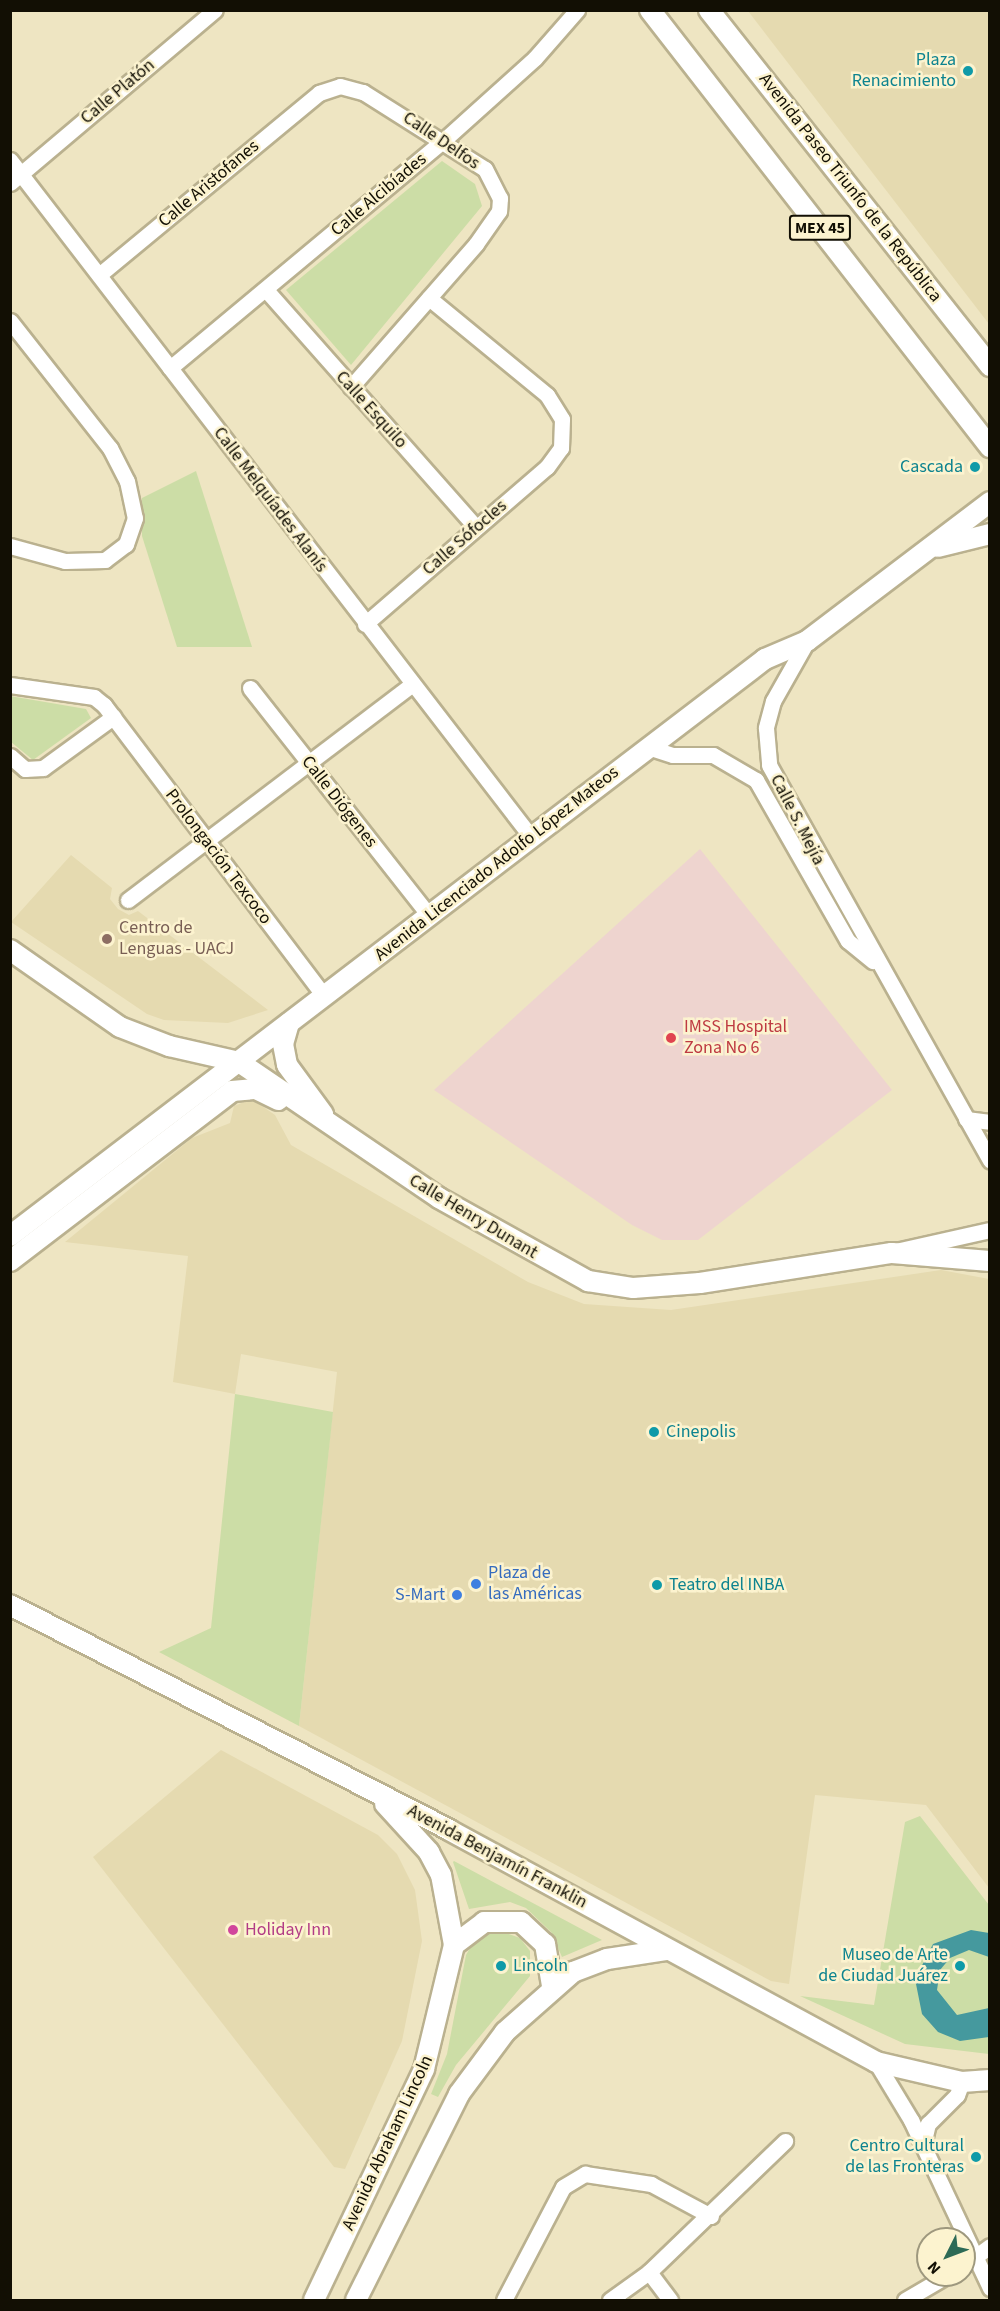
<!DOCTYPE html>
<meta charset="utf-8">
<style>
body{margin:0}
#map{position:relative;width:1000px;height:2311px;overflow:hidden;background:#eee5c2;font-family:"Source Sans 3",sans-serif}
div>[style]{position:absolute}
.built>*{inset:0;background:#e5dab0}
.medical>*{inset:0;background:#eed4cf}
.green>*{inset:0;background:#ccdda6}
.water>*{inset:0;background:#45999e}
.roads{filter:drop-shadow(2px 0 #bab18f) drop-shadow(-2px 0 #bab18f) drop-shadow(0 2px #bab18f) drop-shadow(0 -2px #bab18f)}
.minor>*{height:15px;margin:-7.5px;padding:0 7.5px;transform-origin:7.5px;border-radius:7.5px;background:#fff}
.major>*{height:20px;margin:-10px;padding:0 10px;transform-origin:10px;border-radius:10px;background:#fff}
.dots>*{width:16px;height:16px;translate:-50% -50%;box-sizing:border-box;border:3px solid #fcf3cf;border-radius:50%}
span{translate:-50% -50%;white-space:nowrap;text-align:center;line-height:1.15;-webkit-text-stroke:5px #fcf3cf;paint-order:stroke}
.shield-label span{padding:2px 4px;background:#fcf3cf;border:2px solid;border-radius:4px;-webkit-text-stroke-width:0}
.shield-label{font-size:16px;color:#120f04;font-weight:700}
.culture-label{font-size:18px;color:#0d838f}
.right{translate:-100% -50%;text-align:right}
.left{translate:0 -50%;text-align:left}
.street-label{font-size:18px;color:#120f04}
.education-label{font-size:18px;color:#785e54}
.health-label{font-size:18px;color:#be3a42}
.shop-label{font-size:18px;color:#366cbe}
.hotel-label{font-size:18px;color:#b23c85}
.frame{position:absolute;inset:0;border:12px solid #120f04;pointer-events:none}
.north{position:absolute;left:916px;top:2227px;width:60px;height:60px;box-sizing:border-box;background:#fcf3cf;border:2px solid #9e987e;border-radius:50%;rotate:228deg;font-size:16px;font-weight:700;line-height:24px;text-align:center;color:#120f04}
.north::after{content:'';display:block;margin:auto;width:21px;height:27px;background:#2d6a56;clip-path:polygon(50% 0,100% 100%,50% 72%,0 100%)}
</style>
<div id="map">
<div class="built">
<i style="clip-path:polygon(748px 11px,989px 11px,989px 324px)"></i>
<i style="clip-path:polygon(71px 855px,112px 888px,110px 899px,118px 909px,129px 915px,138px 911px,268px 1010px,228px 1023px,164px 1020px,147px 1014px,11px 922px)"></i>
<i style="clip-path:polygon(252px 1099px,275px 1115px,291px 1145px,528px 1282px,584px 1304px,671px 1310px,941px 1270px,989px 1279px,989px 1888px,926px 1805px,815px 1795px,789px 1984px,771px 1981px,299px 1726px,337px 1372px,241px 1354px,235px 1394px,173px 1382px,188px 1256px,65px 1242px,192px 1138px,230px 1123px,234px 1106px)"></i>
<i style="clip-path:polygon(221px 1750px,378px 1835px,397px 1854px,415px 1890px,422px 1941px,402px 2041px,345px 2169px,334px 2167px,93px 1857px)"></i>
</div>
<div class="medical">
<i style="clip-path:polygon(700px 849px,892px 1090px,698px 1240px,662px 1240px,632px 1225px,434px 1090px)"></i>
</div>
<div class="green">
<i style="clip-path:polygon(442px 161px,475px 184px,482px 206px,351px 365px,286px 290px)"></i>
<i style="clip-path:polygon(196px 471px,252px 647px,177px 647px,142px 536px,142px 498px)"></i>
<i style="clip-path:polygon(10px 696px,86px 709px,91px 718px,33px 760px,11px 742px)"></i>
<i style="clip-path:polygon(235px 1394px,333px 1412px,299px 1726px,159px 1652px,211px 1628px)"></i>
<i style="clip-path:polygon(920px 1816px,989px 1905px,989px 2054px,905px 2044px,800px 1996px,874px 2005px,905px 1822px)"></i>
<i style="clip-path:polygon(453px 1862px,454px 1861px,602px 1940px,562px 1957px,551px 1932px,526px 1908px,510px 1902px,469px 1909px)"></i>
<i style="clip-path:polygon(494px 1929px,520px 1938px,530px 1951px,530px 1976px,456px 2065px,438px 2097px,431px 2094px,447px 2054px,466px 1955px,474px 1941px)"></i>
</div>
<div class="water">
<i style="clip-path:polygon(971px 1930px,989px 1933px,989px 1957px,969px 1950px,950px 1958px,940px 1970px,937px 1990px,957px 2015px,989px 2008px,989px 2037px,960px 2041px,938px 2032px,922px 2014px,915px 1979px,933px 1944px)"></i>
</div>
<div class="roads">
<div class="minor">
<i style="left:10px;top:160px;width:856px;rotate:52.41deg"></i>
<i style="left:10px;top:183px;width:268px;rotate:-40.2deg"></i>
<i style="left:99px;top:275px;width:286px;rotate:-39.6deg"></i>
<i style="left:319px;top:93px;width:22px;rotate:-18deg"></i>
<i style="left:340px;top:86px;width:24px;rotate:15deg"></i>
<i style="left:363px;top:92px;width:144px;rotate:32.3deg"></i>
<i style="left:485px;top:169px;width:33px;rotate:63deg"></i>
<i style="left:500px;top:198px;width:13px;rotate:94deg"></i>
<i style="left:499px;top:211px;width:40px;rotate:124.9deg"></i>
<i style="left:476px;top:244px;width:190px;rotate:131.2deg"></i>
<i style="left:267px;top:291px;width:315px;rotate:48.5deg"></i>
<i style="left:10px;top:321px;width:162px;rotate:51.8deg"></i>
<i style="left:110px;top:448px;width:37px;rotate:63deg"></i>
<i style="left:127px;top:481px;width:38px;rotate:78deg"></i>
<i style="left:135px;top:518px;width:28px;rotate:109deg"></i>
<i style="left:126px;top:544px;width:26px;rotate:143deg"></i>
<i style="left:105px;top:560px;width:40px;rotate:178.6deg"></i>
<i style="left:65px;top:561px;width:57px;rotate:-164.7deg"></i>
<i style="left:170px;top:368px;width:356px;rotate:-39.8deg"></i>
<i style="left:444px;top:140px;width:122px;rotate:-42deg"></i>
<i style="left:535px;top:58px;width:64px;rotate:-48.8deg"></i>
<i style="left:365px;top:624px;width:240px;rotate:-40.8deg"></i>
<i style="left:547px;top:467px;width:24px;rotate:-54deg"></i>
<i style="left:561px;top:448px;width:29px;rotate:-88deg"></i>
<i style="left:562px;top:419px;width:28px;rotate:-122deg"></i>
<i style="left:547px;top:395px;width:153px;rotate:-140.6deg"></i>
<i style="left:807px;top:641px;width:69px;rotate:119.5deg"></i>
<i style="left:773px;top:701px;width:28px;rotate:105deg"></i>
<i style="left:766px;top:728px;width:37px;rotate:85deg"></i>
<i style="left:769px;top:765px;width:453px;rotate:60.8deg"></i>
<i style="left:10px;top:685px;width:85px;rotate:8.1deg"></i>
<i style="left:94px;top:697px;width:13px;rotate:39deg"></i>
<i style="left:104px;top:705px;width:365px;rotate:52.9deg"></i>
<i style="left:250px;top:688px;width:291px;rotate:51.8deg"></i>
<i style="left:648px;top:747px;width:26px;rotate:18deg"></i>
<i style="left:673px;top:755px;width:40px"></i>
<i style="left:713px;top:755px;width:50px;rotate:30.2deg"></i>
<i style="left:756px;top:780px;width:185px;rotate:60.3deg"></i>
<i style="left:848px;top:941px;width:32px;rotate:39deg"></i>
<i style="left:10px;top:756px;width:20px;rotate:41deg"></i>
<i style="left:25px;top:769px;width:18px;rotate:-3deg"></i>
<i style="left:43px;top:768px;width:87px;rotate:-36.1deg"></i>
<i style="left:128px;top:900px;width:355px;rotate:-37.2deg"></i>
<i style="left:966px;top:1119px;width:24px;rotate:7deg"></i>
<i style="left:896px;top:1251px;width:96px;rotate:-12.6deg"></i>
<i style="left:876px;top:2062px;width:68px;rotate:58.9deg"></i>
<i style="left:911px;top:2120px;width:186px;rotate:64.8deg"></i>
<i style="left:923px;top:2145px;width:22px;rotate:-77deg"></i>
<i style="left:928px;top:2124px;width:41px;rotate:-45deg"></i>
<i style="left:957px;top:2095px;width:14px;rotate:-69deg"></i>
<i style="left:964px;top:2265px;width:32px;rotate:-36deg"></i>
<i style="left:649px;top:2272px;width:35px;rotate:53deg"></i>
<i style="left:504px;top:2300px;width:127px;rotate:-62.4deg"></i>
<i style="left:563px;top:2187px;width:26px;rotate:-31deg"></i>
<i style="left:585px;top:2174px;width:67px;rotate:8.6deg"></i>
<i style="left:651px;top:2184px;width:68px;rotate:28.1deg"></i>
<i style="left:610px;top:2300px;width:48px;rotate:-35.7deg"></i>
<i style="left:649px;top:2272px;width:189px;rotate:-43.9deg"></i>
<i style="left:905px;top:2300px;width:50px;rotate:-30.2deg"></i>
</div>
<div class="major">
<i style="left:650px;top:10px;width:554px;rotate:52.12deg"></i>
<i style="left:709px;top:10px;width:454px;rotate:51.7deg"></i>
<i style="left:938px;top:547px;width:54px;rotate:-14deg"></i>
<i style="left:10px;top:950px;width:134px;rotate:35deg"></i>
<i style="left:120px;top:1027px;width:53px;rotate:21.2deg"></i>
<i style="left:169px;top:1046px;width:72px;rotate:12.9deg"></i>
<i style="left:239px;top:1062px;width:242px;rotate:34.2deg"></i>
<i style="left:439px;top:1198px;width:171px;rotate:29.1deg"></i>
<i style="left:588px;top:1281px;width:46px;rotate:8.8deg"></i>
<i style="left:633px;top:1288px;width:67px;rotate:-4.3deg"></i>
<i style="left:700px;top:1283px;width:194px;rotate:-8.9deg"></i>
<i style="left:892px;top:1253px;width:98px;rotate:4.7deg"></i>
<i style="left:289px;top:1023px;width:22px;rotate:106deg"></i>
<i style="left:283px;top:1044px;width:21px;rotate:79deg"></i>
<i style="left:287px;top:1065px;width:61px;rotate:53.7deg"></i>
<i style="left:10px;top:1236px;width:950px;rotate:-37.39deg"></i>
<i style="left:765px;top:659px;width:46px;rotate:-23.2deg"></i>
<i style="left:807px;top:641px;width:230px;rotate:-37.2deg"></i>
<i style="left:10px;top:1261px;width:280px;rotate:-37.4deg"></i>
<i style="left:232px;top:1091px;width:24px;rotate:-5deg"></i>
<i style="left:256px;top:1089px;width:25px;rotate:26deg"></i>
<i style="left:10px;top:1605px;width:493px;rotate:27.1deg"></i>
<i style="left:449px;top:1830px;width:486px;rotate:28.5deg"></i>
<i style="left:876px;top:2062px;width:88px;rotate:13.1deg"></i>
<i style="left:962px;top:2082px;width:28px;rotate:-4deg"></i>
<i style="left:454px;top:1945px;width:38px;rotate:-37deg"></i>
<i style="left:484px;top:1922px;width:37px"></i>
<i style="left:521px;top:1922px;width:33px;rotate:43deg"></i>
<i style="left:545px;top:1944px;width:43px;rotate:80.5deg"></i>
<i style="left:314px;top:2300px;width:256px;rotate:-64.5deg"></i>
<i style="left:424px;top:2069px;width:128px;rotate:-76.4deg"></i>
<i style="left:454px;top:1945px;width:71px;rotate:-100.5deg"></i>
<i style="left:441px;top:1875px;width:26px;rotate:-118deg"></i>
<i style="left:429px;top:1852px;width:65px;rotate:-132.5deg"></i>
<i style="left:356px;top:2300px;width:230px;rotate:-63.4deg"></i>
<i style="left:459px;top:2094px;width:77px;rotate:-53.4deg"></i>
<i style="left:505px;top:2032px;width:91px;rotate:-41.4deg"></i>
<i style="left:573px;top:1972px;width:36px;rotate:-21deg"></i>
<i style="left:607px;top:1959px;width:61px;rotate:-8.5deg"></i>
</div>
</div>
<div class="dots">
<i style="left:968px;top:71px;background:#0f9aa8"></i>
<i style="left:975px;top:467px;background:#0f9aa8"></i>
<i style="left:107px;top:939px;background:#8d6e63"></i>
<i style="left:671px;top:1038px;background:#e0444e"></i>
<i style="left:654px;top:1432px;background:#0f9aa8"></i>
<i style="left:476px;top:1584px;background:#3f7fe0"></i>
<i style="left:657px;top:1585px;background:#0f9aa8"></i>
<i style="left:457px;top:1595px;background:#3f7fe0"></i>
<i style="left:233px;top:1930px;background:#d1479c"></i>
<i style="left:501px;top:1966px;background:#0f9aa8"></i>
<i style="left:960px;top:1966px;background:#0f9aa8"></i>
<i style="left:976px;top:2157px;background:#0f9aa8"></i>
</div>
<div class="shield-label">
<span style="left:820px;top:228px">MEX 45</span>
</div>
<div class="culture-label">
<span class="right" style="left:956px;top:71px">Plaza<br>Renacimiento</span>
<span class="right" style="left:963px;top:467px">Cascada</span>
<span class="left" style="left:666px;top:1432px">Cinepolis</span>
<span class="left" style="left:669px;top:1585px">Teatro del INBA</span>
<span class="right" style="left:948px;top:1966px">Museo de Arte<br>de Ciudad Juárez</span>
<span class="left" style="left:513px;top:1966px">Lincoln</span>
<span class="right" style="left:964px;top:2157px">Centro Cultural<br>de las Fronteras</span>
</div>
<div class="street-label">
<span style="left:118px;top:92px;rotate:-40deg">Calle Platón</span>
<span style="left:441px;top:141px;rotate:34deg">Calle Delfos</span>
<span style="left:209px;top:184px;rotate:-40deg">Calle Aristofanes</span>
<span style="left:850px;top:188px;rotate:52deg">Avenida Paseo Triunfo de la República</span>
<span style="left:379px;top:195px;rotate:-40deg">Calle Alcibíades</span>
<span style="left:371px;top:410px;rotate:48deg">Calle Esquilo</span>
<span style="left:270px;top:500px;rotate:53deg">Calle Melquíades Alanís</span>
<span style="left:465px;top:538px;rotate:-41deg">Calle Sófocles</span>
<span style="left:339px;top:802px;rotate:52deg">Calle Diógenes</span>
<span style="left:797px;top:820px;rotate:63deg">Calle S. Mejía</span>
<span style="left:218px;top:857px;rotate:53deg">Prolongación Texcoco</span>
<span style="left:497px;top:864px;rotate:-38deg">Avenida Licenciado Adolfo López Mateos</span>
<span style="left:473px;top:1217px;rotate:31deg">Calle Henry Dunant</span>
<span style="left:497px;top:1857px;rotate:28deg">Avenida Benjamín Franklin</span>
<span style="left:388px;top:2143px;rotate:-65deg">Avenida Abraham Lincoln</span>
</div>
<div class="education-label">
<span class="left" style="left:119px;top:939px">Centro de<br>Lenguas - UACJ</span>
</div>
<div class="health-label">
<span class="left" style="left:684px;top:1038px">IMSS Hospital<br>Zona No 6</span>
</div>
<div class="shop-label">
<span class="left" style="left:488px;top:1584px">Plaza de<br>las Américas</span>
<span class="right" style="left:445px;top:1595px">S-Mart</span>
</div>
<div class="hotel-label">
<span class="left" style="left:245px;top:1930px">Holiday Inn</span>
</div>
<div class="frame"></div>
<div class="north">N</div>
</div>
